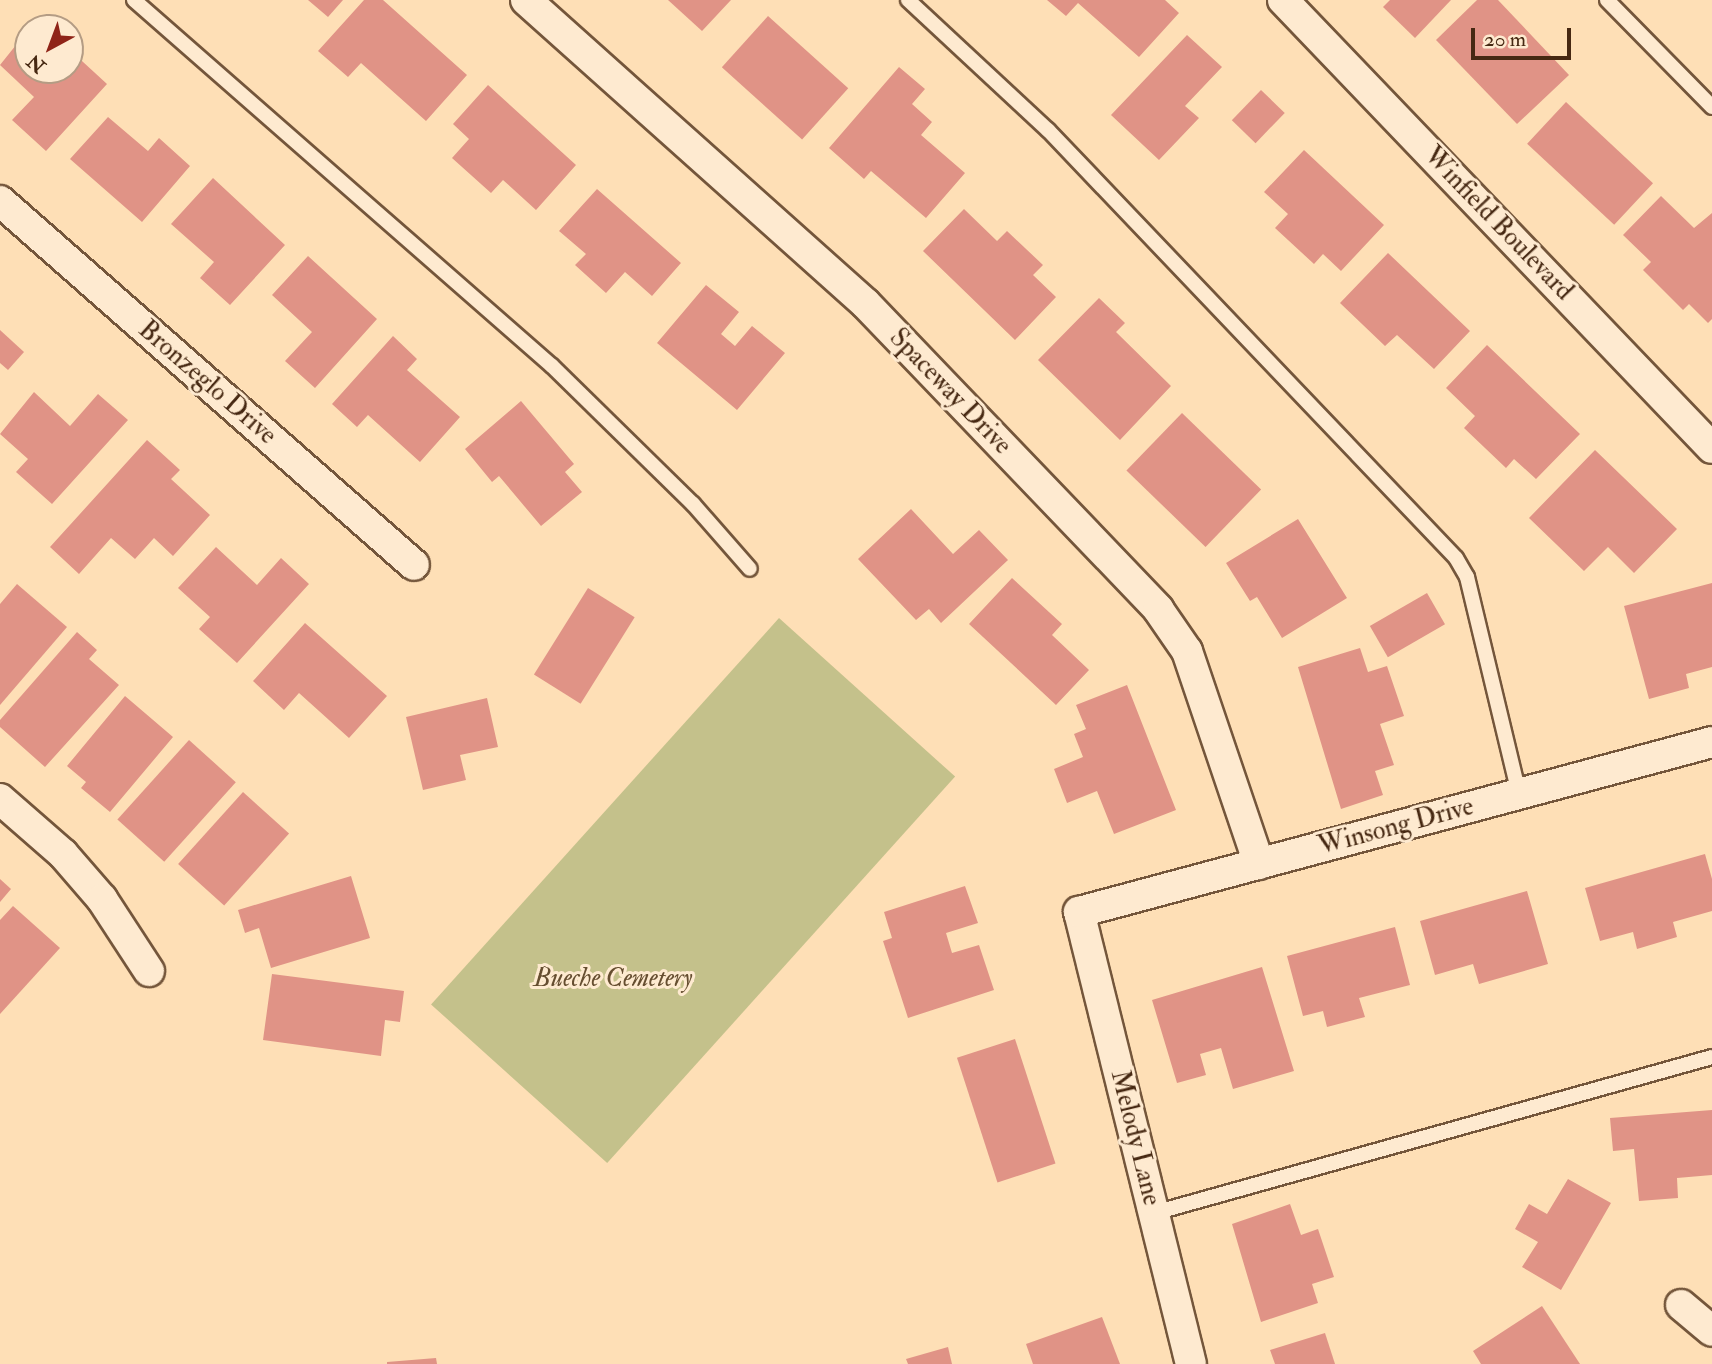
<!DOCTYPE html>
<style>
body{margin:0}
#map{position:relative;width:1712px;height:1364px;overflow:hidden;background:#fedfb6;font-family:"IM FELL Double Pica",serif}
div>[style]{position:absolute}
.green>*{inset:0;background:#c4c18b;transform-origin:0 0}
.building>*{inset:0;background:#e09386;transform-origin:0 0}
.roads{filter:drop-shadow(2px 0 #74563b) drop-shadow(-2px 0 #74563b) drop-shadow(0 2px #74563b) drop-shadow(0 -2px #74563b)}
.service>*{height:14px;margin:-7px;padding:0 7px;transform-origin:7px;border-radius:7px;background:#feead0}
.minor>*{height:30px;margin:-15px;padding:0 15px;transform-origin:15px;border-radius:15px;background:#feead0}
span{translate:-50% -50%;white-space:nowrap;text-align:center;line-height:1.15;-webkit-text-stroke:6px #feead0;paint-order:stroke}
.street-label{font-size:26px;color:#462812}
.park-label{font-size:26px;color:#664e30;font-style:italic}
.north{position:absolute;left:14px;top:14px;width:70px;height:70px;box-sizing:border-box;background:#feead0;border:2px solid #b49c84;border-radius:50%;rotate:221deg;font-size:19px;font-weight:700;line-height:28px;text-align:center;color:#462812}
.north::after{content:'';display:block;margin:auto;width:24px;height:32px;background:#8f2418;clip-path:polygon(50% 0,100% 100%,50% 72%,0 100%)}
.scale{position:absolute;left:1471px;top:28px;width:100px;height:32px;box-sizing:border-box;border:4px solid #462812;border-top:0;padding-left:9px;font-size:21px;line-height:24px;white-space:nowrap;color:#462812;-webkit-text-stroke:5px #feead0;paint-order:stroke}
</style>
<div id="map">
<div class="green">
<i style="left:779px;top:618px;width:237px;height:520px;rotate:42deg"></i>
</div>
<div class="building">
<i style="clip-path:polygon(308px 0,343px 0,328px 17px)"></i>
<i style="clip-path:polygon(364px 0,383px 0,467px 75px,426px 121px,361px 63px,348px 77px,318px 51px)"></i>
<i style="clip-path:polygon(668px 0,731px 0,702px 31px)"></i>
<i style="clip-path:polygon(1047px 0,1165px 0,1179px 13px,1139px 57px,1078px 3px,1066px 16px)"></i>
<i style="clip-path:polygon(1390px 0,1451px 0,1415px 38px,1383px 7px)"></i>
<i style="clip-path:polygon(1477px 0,1498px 0,1569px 75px,1517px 124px,1436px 40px)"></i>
<i style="left:768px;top:16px;width:108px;height:69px;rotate:42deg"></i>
<i style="clip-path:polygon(28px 30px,28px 70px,70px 70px,70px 50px,107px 84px,46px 151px,12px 120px,34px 97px,0 65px)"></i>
<i style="clip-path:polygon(1187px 35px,1222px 67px,1185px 106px,1199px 118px,1159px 160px,1111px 115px)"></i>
<i style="clip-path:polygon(899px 67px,925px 89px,912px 104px,932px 122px,921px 135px,965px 173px,926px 218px,871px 171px,864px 179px,829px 148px)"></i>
<i style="clip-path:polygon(488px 85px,576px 165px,536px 210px,503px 180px,491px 193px,452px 158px,469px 139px,453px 124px)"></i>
<i style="left:1261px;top:90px;width:33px;height:42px;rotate:44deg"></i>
<i style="left:1566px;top:102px;width:119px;height:57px;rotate:43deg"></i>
<i style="clip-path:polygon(108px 117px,148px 151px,159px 138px,190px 166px,142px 222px,70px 159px)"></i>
<i style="clip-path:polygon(1304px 150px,1384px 225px,1341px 271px,1323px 254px,1314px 264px,1275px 228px,1288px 214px,1264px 192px)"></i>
<i style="clip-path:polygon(213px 178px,285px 245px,230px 305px,200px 278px,214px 262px,171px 224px)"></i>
<i style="clip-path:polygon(597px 189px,681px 263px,652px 296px,625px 272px,606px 293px,575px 265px,586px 254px,559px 231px)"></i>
<i style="clip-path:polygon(1661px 196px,1694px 228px,1712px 213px,1712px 319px,1708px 323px,1689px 304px,1683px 310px,1643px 270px,1651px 262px,1623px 235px)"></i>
<i style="clip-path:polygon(964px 209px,997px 241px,1007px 231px,1043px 265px,1033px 275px,1056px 297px,1015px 340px,923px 251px)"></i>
<i style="clip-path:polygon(1388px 253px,1470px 331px,1434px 369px,1397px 335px,1385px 346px,1340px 303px)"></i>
<i style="clip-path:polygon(308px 256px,377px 319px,315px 388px,285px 361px,312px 332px,272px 295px)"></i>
<i style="clip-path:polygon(706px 285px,739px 312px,721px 334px,735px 346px,752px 326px,785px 353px,737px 410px,657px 343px)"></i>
<i style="clip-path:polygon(1099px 298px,1125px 323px,1116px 332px,1171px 386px,1120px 440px,1038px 360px)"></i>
<i style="clip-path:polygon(0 330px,24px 352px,8px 370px,0 363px)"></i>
<i style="clip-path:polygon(393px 336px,417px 359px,407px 370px,460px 417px,420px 462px,368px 415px,357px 427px,332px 404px)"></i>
<i style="clip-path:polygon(1487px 345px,1580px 434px,1536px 479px,1514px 459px,1506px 468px,1464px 428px,1475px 416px,1446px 388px)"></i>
<i style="clip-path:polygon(34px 392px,70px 426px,98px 394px,128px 420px,52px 504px,16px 472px,28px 459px,0 434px)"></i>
<i style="clip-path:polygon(521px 401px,574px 464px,565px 472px,582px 492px,541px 526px,499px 476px,492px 482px,465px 449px)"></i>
<i style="left:1182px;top:413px;width:110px;height:80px;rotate:44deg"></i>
<i style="clip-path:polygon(147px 440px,180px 470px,171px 479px,210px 515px,173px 556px,154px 538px,135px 559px,111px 538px,79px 574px,50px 547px)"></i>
<i style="clip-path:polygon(1595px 450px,1677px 529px,1634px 573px,1608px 547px,1584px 571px,1529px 518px)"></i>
<i style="clip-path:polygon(911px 509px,953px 554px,979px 530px,1008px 560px,941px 623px,929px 609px,916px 620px,858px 559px)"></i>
<i style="clip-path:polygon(1298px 519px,1347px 598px,1282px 638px,1257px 597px,1250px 601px,1226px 563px)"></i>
<i style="clip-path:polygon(216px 547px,257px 585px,281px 558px,309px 584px,237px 663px,199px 629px,210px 617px,178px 588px)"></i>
<i style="clip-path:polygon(1012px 578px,1062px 624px,1052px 635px,1089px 670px,1056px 705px,969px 624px)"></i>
<i style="clip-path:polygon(1712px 583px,1712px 667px,1686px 674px,1689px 688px,1649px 699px,1624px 606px)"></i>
<i style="clip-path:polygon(17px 584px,67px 627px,0 705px,0 604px)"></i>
<i style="left:588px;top:588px;width:55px;height:102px;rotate:32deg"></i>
<i style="left:1427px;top:593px;width:36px;height:66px;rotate:60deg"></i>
<i style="clip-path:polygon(305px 623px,387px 696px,349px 738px,299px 693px,284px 710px,253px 681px)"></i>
<i style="clip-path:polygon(77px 632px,97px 650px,89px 659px,119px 685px,45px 767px,0 727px,0 720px)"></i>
<i style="clip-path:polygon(1360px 648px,1368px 672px,1387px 666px,1404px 716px,1380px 724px,1394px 765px,1375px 771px,1383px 795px,1341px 809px,1298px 667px)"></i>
<i style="clip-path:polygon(1127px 685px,1176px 810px,1114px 834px,1097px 791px,1067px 803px,1054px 769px,1083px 757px,1074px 734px,1086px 729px,1076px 705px)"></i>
<i style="clip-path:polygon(125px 696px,173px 737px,110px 812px,81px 788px,86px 782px,67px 766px)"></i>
<i style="clip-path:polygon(487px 698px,498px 747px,460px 755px,466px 780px,423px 790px,406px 717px)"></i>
<i style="left:189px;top:740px;width:63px;height:107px;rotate:42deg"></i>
<i style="left:243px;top:792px;width:62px;height:97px;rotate:42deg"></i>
<i style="clip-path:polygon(1705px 854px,1712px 879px,1712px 911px,1673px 922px,1677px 937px,1637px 949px,1633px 932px,1600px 941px,1585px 888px)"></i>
<i style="clip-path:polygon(351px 876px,370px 938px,271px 968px,259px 928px,245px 933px,238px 910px)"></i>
<i style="clip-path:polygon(0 879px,11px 889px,0 902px)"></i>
<i style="clip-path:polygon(965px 886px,978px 923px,946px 933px,952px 953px,979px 945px,994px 990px,908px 1018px,883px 941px,892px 938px,884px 912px)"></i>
<i style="clip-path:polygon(1527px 891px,1548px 964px,1479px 984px,1473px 964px,1435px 975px,1420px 921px)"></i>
<i style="clip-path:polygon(13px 906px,60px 948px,0 1014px,0 920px)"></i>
<i style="clip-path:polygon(1395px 927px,1410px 985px,1359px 998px,1365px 1017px,1327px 1027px,1323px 1011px,1303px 1016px,1287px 956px)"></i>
<i style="clip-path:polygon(1262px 967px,1294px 1071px,1233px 1089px,1221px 1048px,1200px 1054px,1206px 1075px,1177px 1083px,1152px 1000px)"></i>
<i style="clip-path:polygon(272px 974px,404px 991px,400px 1022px,385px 1020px,381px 1056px,263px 1040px)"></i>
<i style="left:1015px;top:1039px;width:131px;height:61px;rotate:72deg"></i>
<i style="clip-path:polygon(1712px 1110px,1712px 1175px,1677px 1178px,1678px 1198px,1639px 1201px,1634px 1149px,1613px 1151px,1610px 1118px)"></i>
<i style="clip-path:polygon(1568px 1179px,1611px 1203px,1561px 1290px,1522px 1267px,1538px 1242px,1515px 1229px,1529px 1204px,1547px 1214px)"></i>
<i style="clip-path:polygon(1290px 1204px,1301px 1235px,1318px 1229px,1334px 1277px,1312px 1284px,1318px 1303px,1261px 1322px,1232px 1224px)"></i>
<i style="clip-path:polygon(1542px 1306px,1580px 1364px,1481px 1364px,1473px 1351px)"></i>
<i style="clip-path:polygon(1102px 1317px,1120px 1364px,1033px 1364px,1026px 1344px)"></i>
<i style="clip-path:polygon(1325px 1333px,1335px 1364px,1275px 1364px,1270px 1350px)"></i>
<i style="clip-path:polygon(948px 1347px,952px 1364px,908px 1364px,906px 1359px)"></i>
<i style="clip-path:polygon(436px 1358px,437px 1364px,387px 1364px,387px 1362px)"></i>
</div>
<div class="roads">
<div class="service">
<i style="left:134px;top:0;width:556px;rotate:41.21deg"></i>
<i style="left:552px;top:366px;width:197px;rotate:44.4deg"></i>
<i style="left:693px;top:504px;width:86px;rotate:48.8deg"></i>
<i style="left:908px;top:0;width:191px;rotate:42.9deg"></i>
<i style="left:1048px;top:130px;width:591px;rotate:46.37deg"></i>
<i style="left:1456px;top:558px;width:22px;rotate:60deg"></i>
<i style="left:1467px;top:577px;width:223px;rotate:76.5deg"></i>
<i style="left:1607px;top:0;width:150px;rotate:45.5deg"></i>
<i style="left:1154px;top:1213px;width:579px;rotate:-15.62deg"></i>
</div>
<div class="minor">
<i style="left:526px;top:0;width:455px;rotate:41.8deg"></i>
<i style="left:865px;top:303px;width:424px;rotate:46.2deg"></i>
<i style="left:1158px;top:609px;width:51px;rotate:55.4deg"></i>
<i style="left:1187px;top:651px;width:225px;rotate:71.3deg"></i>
<i style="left:1283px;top:0;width:620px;rotate:46.24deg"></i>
<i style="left:0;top:201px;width:551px;rotate:41.32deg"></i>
<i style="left:0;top:799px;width:84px;rotate:41.1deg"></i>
<i style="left:63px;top:854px;width:60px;rotate:49.1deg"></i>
<i style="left:102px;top:899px;width:86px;rotate:56.9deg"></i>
<i style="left:1681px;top:1305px;width:40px;rotate:40deg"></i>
<i style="left:1191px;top:1364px;width:466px;rotate:-103.9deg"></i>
<i style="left:1079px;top:912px;width:655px;rotate:-15.03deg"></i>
</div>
</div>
<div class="street-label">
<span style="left:1498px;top:224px;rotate:46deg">Winfield Boulevard</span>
<span style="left:207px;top:383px;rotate:41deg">Bronzeglo Drive</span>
<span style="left:950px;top:392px;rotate:46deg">Spaceway Drive</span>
<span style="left:1396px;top:827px;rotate:-15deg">Winsong Drive</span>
<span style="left:1135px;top:1138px;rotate:76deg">Melody Lane</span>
</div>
<div class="park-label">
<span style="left:613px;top:979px">Bueche Cemetery</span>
</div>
<div class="north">N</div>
<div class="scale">20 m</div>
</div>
